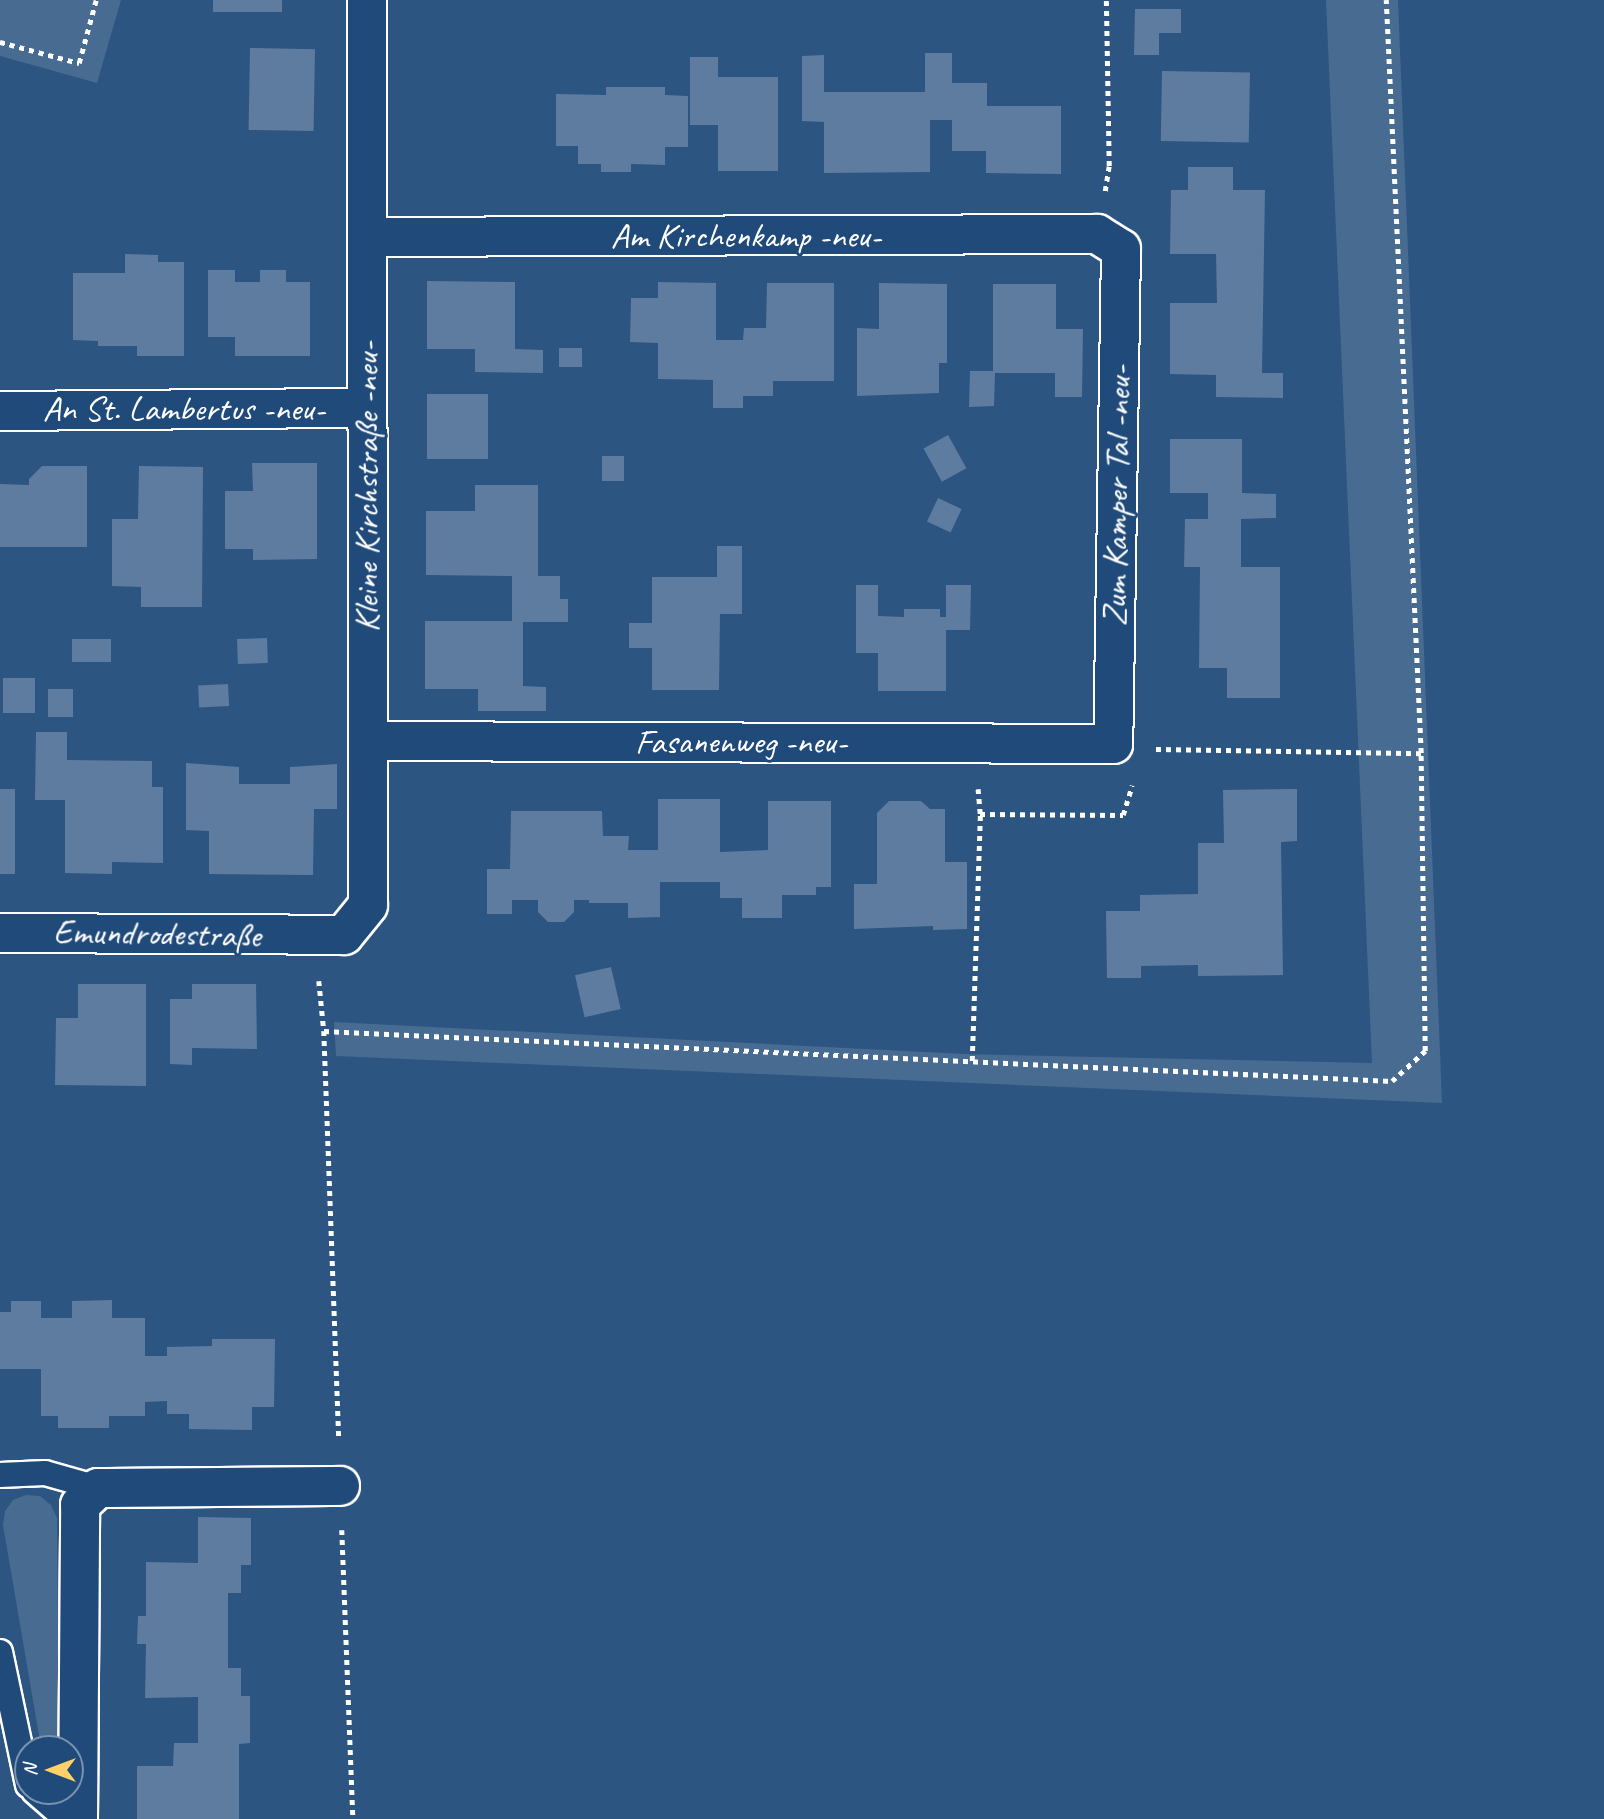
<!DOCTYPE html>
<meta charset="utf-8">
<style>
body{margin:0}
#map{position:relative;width:1604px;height:1819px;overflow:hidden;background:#2c5582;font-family:Caveat,sans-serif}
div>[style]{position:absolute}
.green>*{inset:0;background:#486b92}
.building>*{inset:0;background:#5e7c9f;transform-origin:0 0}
.path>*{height:4.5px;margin-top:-2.25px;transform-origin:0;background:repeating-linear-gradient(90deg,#fff 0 5px,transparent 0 10px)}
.roads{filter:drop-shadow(2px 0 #fff) drop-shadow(-2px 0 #fff) drop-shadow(0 2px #fff) drop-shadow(0 -2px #fff)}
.service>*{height:24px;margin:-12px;padding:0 12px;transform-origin:12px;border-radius:12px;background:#1f4a7a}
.minor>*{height:38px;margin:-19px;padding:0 19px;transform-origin:19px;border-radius:19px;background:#1f4a7a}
span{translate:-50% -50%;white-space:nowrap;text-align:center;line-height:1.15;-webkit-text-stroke:6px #1f4a7a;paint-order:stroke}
.street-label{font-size:35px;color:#fff}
.north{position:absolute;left:14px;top:1735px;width:70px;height:70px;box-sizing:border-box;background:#1f4a7a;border:2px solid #7992af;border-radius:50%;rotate:270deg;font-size:19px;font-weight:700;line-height:28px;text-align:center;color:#fff}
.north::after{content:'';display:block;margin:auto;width:24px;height:32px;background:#ffd166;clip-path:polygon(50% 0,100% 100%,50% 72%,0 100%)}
</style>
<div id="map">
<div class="green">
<i style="clip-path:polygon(0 0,121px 0,97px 83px,0 56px)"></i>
<i style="clip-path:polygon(1326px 0,1398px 0,1442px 1103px,336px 1056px,334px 1022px,965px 1054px,1372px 1063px)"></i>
<i style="clip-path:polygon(26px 1495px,40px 1496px,51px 1505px,57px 1518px,59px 1749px,41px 1747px,3px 1525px,5px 1511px,13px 1500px)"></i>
</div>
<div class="building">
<i style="left:213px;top:0;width:69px;height:12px"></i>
<i style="clip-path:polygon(1135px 9px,1181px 9px,1181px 33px,1159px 33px,1159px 55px,1134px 55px)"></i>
<i style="left:250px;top:48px;width:65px;height:82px;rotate:1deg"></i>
<i style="clip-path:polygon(925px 53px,952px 53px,952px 83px,987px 83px,987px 106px,1061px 106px,1061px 174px,986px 173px,986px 151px,952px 151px,952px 120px,930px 120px,930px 172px,824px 173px,824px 122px,802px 121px,802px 56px,824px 55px,824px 92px,925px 92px)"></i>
<i style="clip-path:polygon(690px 57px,718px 57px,718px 77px,778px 77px,778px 171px,718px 171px,718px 125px,690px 125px)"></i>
<i style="left:1162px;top:71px;width:88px;height:70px;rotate:1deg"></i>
<i style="clip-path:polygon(606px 87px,665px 87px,665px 95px,688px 96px,688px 147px,665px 147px,665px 165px,631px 164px,631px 172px,601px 172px,601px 164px,578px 164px,578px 146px,556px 146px,556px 94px,606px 95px)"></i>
<i style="clip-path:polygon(1188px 167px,1233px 167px,1233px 190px,1265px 190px,1262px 373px,1283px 373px,1283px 398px,1216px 397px,1216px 375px,1170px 374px,1170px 303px,1217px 303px,1216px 254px,1170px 254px,1171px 190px,1188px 190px)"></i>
<i style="clip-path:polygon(125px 254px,158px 255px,158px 262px,184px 262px,184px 356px,137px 356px,137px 346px,98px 346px,98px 341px,73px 340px,73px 273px,125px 273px)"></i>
<i style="clip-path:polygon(208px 270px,235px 270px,235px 282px,260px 282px,260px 270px,286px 270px,286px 282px,310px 282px,310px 356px,235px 356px,235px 337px,208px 337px)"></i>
<i style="clip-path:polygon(427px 281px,515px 282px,515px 349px,543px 350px,543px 373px,475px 372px,475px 349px,427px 349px)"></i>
<i style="clip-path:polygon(658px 282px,716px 283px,716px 340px,743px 340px,744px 328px,766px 328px,767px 283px,834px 283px,834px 381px,773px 381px,773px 396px,743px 396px,743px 408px,713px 408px,713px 380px,658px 379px,658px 343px,630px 342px,631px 298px,658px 298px)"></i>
<i style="clip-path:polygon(879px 283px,947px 284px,947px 363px,939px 363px,939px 393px,857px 396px,857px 328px,879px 329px)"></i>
<i style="clip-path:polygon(993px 284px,1056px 284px,1056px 329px,1083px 329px,1082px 397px,1055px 397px,1055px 373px,995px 373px,994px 406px,969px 407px,970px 371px,993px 371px)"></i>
<i style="left:559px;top:348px;width:23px;height:19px"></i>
<i style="left:427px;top:394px;width:61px;height:65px"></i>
<i style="left:948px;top:435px;width:38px;height:28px;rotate:61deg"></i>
<i style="clip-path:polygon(1170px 439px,1242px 439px,1242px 493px,1276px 494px,1276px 518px,1241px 519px,1241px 567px,1280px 567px,1280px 698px,1227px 698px,1227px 668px,1199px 668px,1200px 567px,1184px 567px,1185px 519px,1208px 519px,1208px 493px,1170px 493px)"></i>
<i style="left:602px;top:456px;width:22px;height:25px"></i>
<i style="clip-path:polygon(252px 463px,317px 463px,317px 559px,253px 560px,253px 549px,225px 549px,225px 491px,253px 491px)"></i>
<i style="clip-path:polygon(42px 466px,87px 466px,87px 547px,0 547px,0 484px,29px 485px,29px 479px)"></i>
<i style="clip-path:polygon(139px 466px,203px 467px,202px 607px,141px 607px,141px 587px,112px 586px,112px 519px,138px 519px)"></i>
<i style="clip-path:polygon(475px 485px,538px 485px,538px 576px,560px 576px,560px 599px,568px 599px,568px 622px,523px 622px,523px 686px,546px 687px,546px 711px,478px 711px,478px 689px,425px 689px,425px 621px,512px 621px,512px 576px,426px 575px,426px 511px,475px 511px)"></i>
<i style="left:938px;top:498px;width:26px;height:26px;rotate:25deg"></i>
<i style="clip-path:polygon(717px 546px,742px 546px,742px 614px,720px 614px,719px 690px,652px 690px,652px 648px,629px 648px,629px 623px,652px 623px,652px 577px,717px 577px)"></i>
<i style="clip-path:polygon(856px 585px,878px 585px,878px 616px,904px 617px,904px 609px,940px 609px,940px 617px,946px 617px,946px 585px,971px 585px,970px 630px,946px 630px,946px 691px,878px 691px,878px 653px,856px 653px)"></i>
<i style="left:267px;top:638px;width:25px;height:30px;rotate:88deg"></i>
<i style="left:111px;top:639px;width:23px;height:39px;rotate:90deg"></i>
<i style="left:3px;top:678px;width:32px;height:35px"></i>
<i style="left:228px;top:684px;width:22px;height:30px;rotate:87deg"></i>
<i style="left:73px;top:689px;width:28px;height:25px;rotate:90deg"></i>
<i style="clip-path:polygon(36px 732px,67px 732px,67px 760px,152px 761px,152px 787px,163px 787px,163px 863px,112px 862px,112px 874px,65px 873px,65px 800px,35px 800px)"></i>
<i style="clip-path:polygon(186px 763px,239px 767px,239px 784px,290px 784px,290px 767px,337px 764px,337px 809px,314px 809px,313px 875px,209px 874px,209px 831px,186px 830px)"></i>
<i style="left:0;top:789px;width:15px;height:85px"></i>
<i style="clip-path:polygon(1297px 789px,1297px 841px,1281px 842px,1283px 975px,1198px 976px,1198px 965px,1141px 966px,1141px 978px,1107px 978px,1106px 911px,1140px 911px,1140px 895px,1198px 894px,1198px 843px,1224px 843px,1223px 790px)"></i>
<i style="clip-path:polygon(658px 799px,720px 799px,720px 852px,768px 850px,768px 801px,831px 801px,831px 887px,816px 887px,816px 895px,782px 895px,782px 918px,742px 918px,742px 898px,720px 898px,720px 882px,660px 882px,660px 917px,628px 918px,628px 903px,589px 903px,589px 900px,574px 900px,574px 912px,564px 922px,548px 922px,538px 912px,538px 900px,512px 900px,512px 914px,487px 914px,487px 869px,510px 869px,511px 811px,602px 811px,603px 836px,629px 836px,628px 850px,658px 850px)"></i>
<i style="clip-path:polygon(889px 801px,921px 801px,930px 809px,945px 809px,945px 862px,967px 862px,967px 929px,933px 930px,933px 926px,854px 929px,854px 884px,877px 884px,877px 813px)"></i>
<i style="left:611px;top:967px;width:43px;height:37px;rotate:77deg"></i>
<i style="clip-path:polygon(78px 984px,146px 984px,146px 1086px,55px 1085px,56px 1018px,78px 1018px)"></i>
<i style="clip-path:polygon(192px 984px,256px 984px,257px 1049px,192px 1048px,192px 1065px,170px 1064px,170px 999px,192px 999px)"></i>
<i style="clip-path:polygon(112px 1300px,112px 1318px,145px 1318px,145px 1356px,167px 1356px,167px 1347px,212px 1346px,212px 1339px,275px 1339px,274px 1407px,252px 1407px,252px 1430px,189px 1429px,189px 1414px,167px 1414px,167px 1401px,145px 1402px,145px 1416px,109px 1416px,109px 1428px,58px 1428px,58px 1416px,41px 1416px,41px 1369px,0 1369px,0 1312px,11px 1312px,11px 1301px,41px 1301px,41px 1318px,72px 1318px,72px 1301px)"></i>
<i style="clip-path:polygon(198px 1517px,251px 1518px,251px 1565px,241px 1565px,241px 1593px,228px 1593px,228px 1668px,241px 1668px,241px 1696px,250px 1696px,250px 1743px,239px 1744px,239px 1819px,137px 1819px,137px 1766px,173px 1766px,174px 1743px,198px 1743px,198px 1697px,145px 1698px,146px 1644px,137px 1644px,138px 1616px,146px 1616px,146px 1562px,198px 1563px)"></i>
</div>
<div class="path">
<i style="left:0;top:42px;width:82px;rotate:14.9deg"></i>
<i style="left:79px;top:63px;width:65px;rotate:-74.9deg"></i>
<i style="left:1105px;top:191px;width:25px;rotate:-81deg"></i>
<i style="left:1109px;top:166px;width:166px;rotate:-91deg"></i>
<i style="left:1156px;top:749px;width:265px;rotate:0.9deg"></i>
<i style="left:980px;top:814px;width:143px;rotate:0.4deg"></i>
<i style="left:1123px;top:815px;width:31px;rotate:-73deg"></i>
<i style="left:319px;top:981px;width:50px;rotate:84.3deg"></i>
<i style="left:324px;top:1031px;width:409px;rotate:87.9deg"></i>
<i style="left:324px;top:1031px;width:1069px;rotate:2.68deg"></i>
<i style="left:1392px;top:1081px;width:45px;rotate:-42.3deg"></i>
<i style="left:1425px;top:1051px;width:298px;rotate:-90.8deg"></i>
<i style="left:1421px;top:753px;width:754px;rotate:-92.66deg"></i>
<i style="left:972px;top:1061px;width:247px;rotate:-88.1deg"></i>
<i style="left:980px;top:814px;width:25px;rotate:-95deg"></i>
<i style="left:342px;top:1530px;width:289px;rotate:87.8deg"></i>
</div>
<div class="roads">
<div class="service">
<i style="left:0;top:1475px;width:45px;rotate:-2.5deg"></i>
<i style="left:45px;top:1473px;width:55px;rotate:15.8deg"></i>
<i style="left:0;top:1652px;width:136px;rotate:78.1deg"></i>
<i style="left:34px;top:1791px;width:43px;rotate:41.2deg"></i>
</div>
<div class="minor">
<i style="left:367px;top:237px;width:730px;rotate:-0.24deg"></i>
<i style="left:1097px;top:234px;width:28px;rotate:32deg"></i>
<i style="left:1121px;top:249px;width:495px;rotate:90.9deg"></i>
<i style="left:1113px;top:744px;width:745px;rotate:-179.77deg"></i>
<i style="left:0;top:411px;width:367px;rotate:-0.5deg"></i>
<i style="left:0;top:933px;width:344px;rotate:0.3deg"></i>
<i style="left:344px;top:935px;width:38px;rotate:-51deg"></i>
<i style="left:368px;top:905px;width:905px;rotate:-90.06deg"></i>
<i style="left:78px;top:1819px;width:314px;rotate:-89.6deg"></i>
<i style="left:80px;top:1505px;width:25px;rotate:-43deg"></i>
<i style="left:98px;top:1488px;width:242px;rotate:-0.5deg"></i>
</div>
</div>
<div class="street-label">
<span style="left:746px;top:236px">Am Kirchenkamp -neu-</span>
<span style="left:184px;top:409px">An St. Lambertus -neu-</span>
<span style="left:367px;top:487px;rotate:-90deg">Kleine Kirchstraße -neu-</span>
<span style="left:1117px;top:496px;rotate:-89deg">Zum Kamper Tal -neu-</span>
<span style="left:741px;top:742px">Fasanenweg -neu-</span>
<span style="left:157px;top:934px;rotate:1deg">Emundrodestraße</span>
</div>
<div class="north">N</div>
</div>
